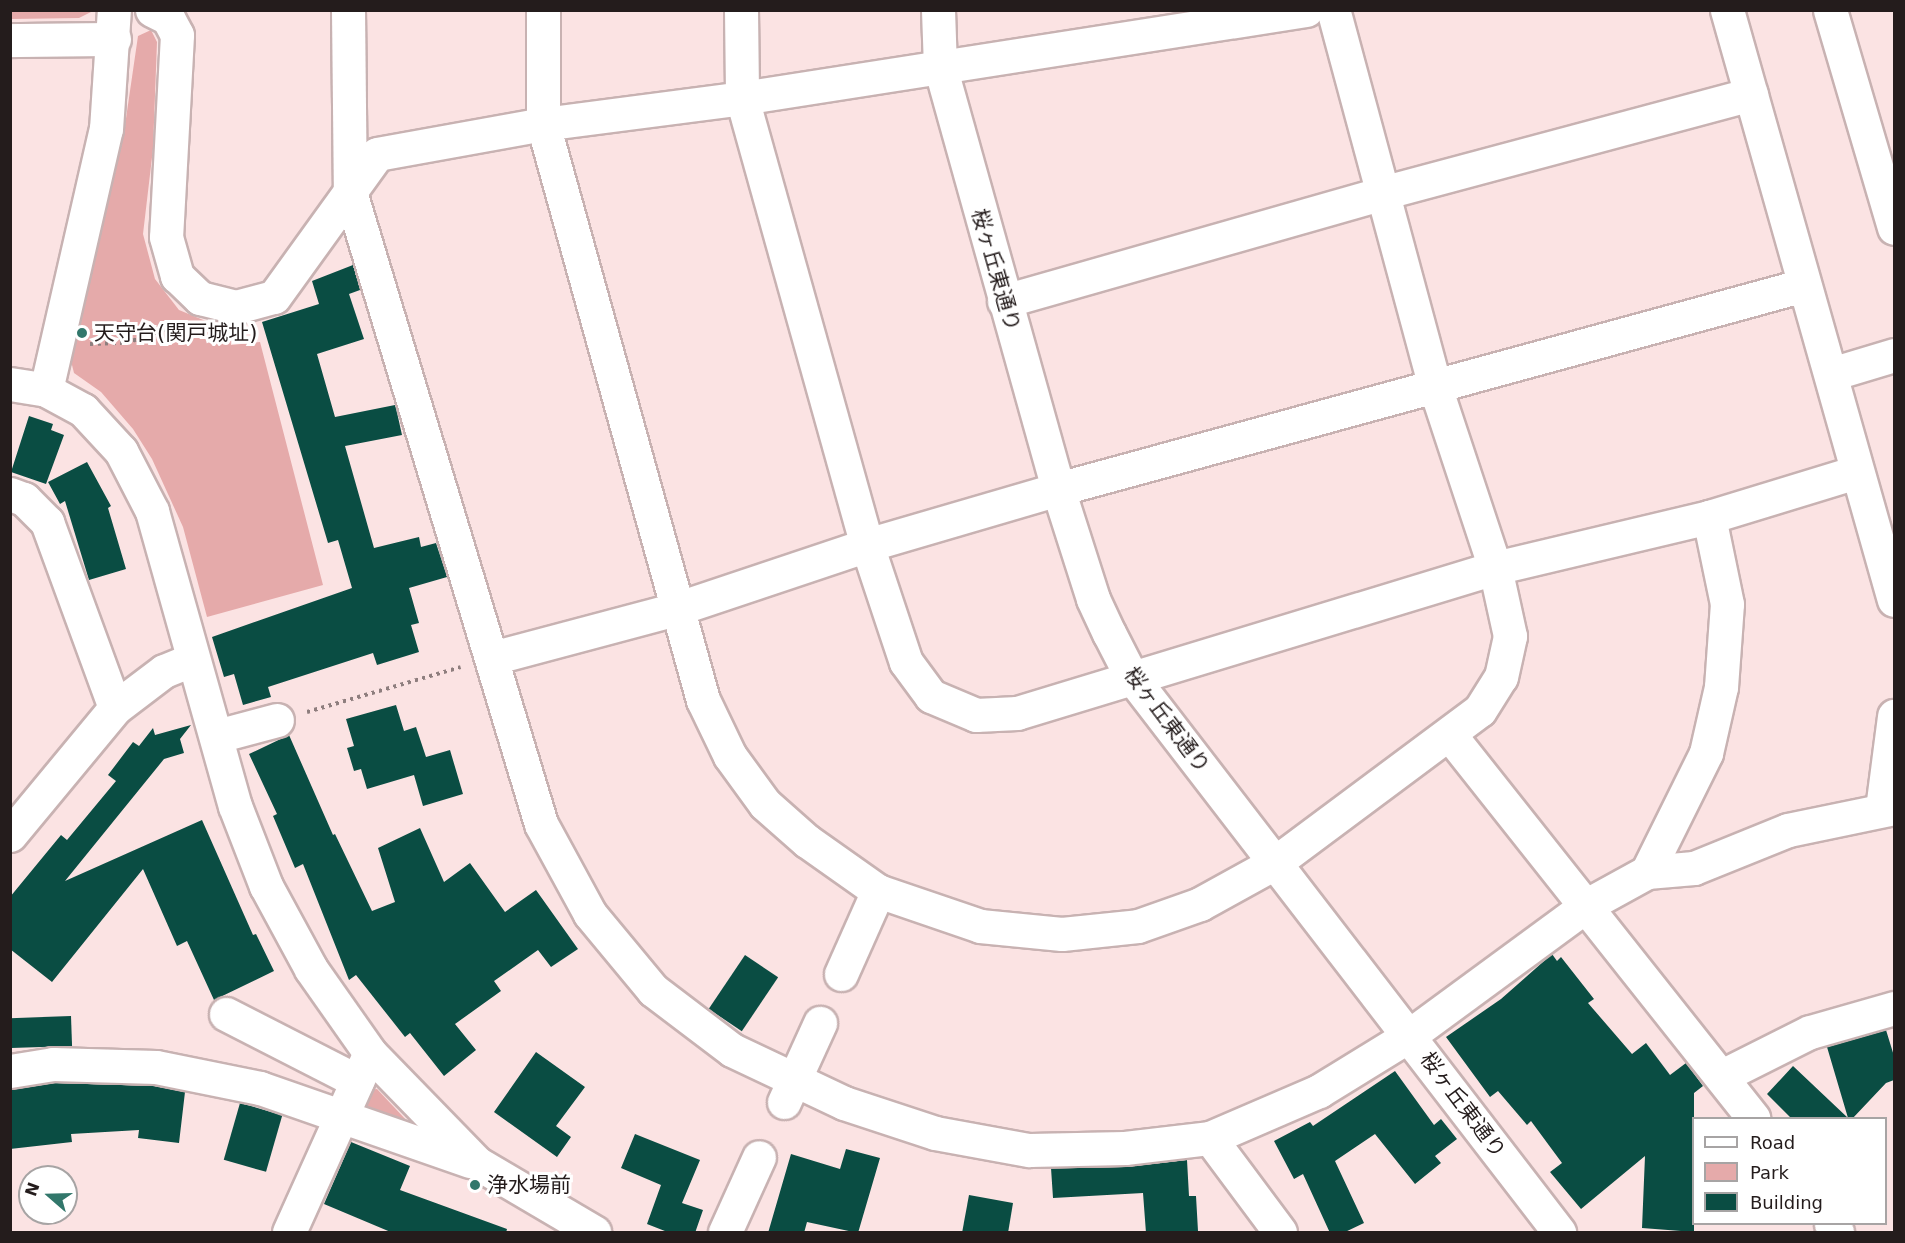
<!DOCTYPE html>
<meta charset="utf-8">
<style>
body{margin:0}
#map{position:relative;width:1905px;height:1243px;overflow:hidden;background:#fbe3e3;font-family:"DejaVu Sans","Noto Sans JP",sans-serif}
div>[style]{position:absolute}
.green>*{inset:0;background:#e5aaaa}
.building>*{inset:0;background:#0a4d43;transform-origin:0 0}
.path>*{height:4px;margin-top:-2px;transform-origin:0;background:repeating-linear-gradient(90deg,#8e7e7e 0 3px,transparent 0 7.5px)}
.roads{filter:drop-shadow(2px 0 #c8b2b2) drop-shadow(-2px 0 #c8b2b2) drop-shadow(0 2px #c8b2b2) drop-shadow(0 -2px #c8b2b2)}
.minor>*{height:33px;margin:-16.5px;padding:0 16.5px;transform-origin:16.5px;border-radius:16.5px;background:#fff}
.dots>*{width:16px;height:16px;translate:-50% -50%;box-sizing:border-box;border:3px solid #fff;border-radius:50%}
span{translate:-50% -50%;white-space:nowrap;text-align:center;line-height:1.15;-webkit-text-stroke:6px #fff;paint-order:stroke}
.street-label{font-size:21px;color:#241c1c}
.poi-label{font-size:21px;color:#241c1c}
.left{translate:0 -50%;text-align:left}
.frame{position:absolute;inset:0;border:12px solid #241c1c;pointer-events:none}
.legend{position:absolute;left:1692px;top:1117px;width:195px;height:108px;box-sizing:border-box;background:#fff;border:2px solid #a7a4a4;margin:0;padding:8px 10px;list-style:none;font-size:18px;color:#241c1c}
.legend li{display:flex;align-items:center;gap:12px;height:30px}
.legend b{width:30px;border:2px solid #a7a4a4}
.north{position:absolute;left:18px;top:1165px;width:60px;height:60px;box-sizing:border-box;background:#fff;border:2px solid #a7a4a4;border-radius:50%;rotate:290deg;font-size:16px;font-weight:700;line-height:24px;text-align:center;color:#241c1c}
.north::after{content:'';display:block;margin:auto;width:21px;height:27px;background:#32776b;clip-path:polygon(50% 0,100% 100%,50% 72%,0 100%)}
</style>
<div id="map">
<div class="green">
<i style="clip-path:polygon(10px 11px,11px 10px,93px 11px,79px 18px,11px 19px)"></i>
<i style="clip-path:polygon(151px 30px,157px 42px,153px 149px,143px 234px,155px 279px,179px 310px,230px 331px,231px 345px,260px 342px,323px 585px,207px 617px,183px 527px,152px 459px,133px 429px,101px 392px,74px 373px,69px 353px,124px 132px,138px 36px)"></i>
<i style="clip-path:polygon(377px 1089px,408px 1122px,363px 1111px,367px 1090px)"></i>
</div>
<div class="building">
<i style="clip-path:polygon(353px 265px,360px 290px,349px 294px,364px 339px,317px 354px,335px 417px,395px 405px,398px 417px,402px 435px,345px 446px,374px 548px,419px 537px,421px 547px,436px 543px,447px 577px,409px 588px,419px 623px,411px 625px,419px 652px,377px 665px,373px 653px,268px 687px,271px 697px,243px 705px,234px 674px,224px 677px,212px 637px,352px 588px,338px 540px,328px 543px,262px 322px,319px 304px,312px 281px)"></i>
<i style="clip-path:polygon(29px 416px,53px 424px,51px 430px,64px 435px,46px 484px,11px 472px)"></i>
<i style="clip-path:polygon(87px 462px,111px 506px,108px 508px,126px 569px,89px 580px,65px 501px,60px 504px,48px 482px)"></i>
<i style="clip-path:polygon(396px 705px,404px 731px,416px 727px,426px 757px,450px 750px,463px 794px,423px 806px,414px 775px,367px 789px,361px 769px,354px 771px,347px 748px,354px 746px,346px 719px)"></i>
<i style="clip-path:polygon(191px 725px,180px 739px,184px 753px,164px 759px,65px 881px,202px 820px,253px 935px,256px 934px,274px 971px,214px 1000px,187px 941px,177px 946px,143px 869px,52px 982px,10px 949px,10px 897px,61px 835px,67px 840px,116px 781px,108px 775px,133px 742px,139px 746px,153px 728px,155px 735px)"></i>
<i style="clip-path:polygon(289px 735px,333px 835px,335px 834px,372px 911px,395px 902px,378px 848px,420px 828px,444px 882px,470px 863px,505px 912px,536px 890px,578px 949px,551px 967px,538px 950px,494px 981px,501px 991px,455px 1024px,476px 1050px,444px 1076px,410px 1033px,405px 1037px,356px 975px,349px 980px,303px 864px,295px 868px,273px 816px,277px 814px,249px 754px)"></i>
<i style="clip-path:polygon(1552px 954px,1557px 961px,1561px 957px,1594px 999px,1588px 1003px,1632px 1054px,1646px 1043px,1670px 1075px,1686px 1063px,1703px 1086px,1694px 1093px,1694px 1232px,1642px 1228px,1645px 1156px,1581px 1209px,1550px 1172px,1562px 1163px,1531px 1121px,1527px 1125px,1498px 1091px,1490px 1097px,1446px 1037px,1501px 999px)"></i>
<i style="left:745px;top:955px;width:40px;height:65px;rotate:34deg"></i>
<i style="left:71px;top:1016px;width:30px;height:61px;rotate:88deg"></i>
<i style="clip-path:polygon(1886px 1030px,1894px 1056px,1894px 1080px,1886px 1083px,1852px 1119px,1792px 1119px,1767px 1094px,1793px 1066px,1848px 1118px,1827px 1047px)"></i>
<i style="clip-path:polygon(536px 1052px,585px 1087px,556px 1126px,571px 1137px,557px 1157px,494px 1112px)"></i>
<i style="clip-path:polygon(1395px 1071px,1434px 1125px,1441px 1119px,1457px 1139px,1435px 1156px,1441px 1163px,1415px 1184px,1375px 1134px,1335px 1161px,1364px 1223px,1343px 1233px,1330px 1233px,1303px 1174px,1294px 1179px,1274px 1141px,1310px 1122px,1313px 1126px)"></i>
<i style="clip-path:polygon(54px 1083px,154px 1086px,185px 1092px,179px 1143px,138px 1138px,139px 1130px,71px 1134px,72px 1142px,10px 1149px,10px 1089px)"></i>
<i style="left:240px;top:1103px;width:44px;height:59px;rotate:16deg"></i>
<i style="clip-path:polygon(635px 1134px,700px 1160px,682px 1203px,703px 1210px,695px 1233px,670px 1233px,647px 1224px,661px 1185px,621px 1168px)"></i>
<i style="clip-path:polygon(351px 1142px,410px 1166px,400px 1190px,507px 1229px,506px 1233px,393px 1233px,324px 1204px)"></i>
<i style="clip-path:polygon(846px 1149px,880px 1158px,858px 1233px,807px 1222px,804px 1233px,768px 1233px,791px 1154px,840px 1169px)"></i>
<i style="clip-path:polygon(1187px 1160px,1189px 1196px,1196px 1196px,1198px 1231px,1146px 1233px,1143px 1193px,1053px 1198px,1051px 1168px,1125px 1167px)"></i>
<i style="clip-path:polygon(969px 1195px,1013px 1203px,1008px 1233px,962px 1233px)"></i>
</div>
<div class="path">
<i style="left:90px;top:344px;width:36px;rotate:-2deg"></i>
<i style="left:126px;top:343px;width:58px;rotate:-19.1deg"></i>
<i style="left:307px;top:712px;width:160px;rotate:-16.3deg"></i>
</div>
<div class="roads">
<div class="minor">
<i style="left:152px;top:10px;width:18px;rotate:27deg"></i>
<i style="left:168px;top:18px;width:19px;rotate:62deg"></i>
<i style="left:177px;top:35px;width:202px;rotate:93.1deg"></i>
<i style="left:166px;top:237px;width:41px;rotate:74.2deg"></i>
<i style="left:177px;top:276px;width:32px;rotate:44deg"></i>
<i style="left:200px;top:298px;width:37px;rotate:14deg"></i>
<i style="left:236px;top:307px;width:39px;rotate:-15deg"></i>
<i style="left:274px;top:297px;width:176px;rotate:-54.2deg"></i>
<i style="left:377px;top:154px;width:169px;rotate:-10.2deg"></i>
<i style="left:543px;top:124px;width:201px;rotate:-7.4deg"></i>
<i style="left:742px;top:98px;width:571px;rotate:-8.87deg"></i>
<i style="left:348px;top:10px;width:182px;rotate:89.4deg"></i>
<i style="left:350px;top:192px;width:660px;rotate:73.18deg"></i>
<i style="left:541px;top:824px;width:102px;rotate:61.4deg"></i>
<i style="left:590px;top:914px;width:99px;rotate:50.3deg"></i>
<i style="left:653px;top:990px;width:99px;rotate:37.2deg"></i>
<i style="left:732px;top:1050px;width:124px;rotate:25.3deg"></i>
<i style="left:844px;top:1103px;width:96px;rotate:18.2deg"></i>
<i style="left:935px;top:1133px;width:96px;rotate:10.3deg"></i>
<i style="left:1029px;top:1150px;width:96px;rotate:-1.2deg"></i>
<i style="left:1125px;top:1148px;width:86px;rotate:-6.7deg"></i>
<i style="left:1210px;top:1138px;width:119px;rotate:-23.3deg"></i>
<i style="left:1319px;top:1091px;width:107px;rotate:-31.6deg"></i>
<i style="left:1410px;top:1035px;width:220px;rotate:-36.3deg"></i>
<i style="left:1587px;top:905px;width:68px;rotate:-28.8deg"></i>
<i style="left:1647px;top:872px;width:133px;rotate:-63.6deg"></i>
<i style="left:1706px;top:753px;width:68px;rotate:-77.2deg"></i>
<i style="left:1721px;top:687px;width:83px;rotate:-85.9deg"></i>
<i style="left:1727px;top:604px;width:89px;rotate:-101.7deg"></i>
<i style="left:543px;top:10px;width:114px;rotate:90deg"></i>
<i style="left:543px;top:124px;width:598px;rotate:74.48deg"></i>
<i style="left:703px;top:700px;width:62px;rotate:64.3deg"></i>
<i style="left:730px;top:756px;width:59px;rotate:53.9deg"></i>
<i style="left:765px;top:804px;width:56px;rotate:41.4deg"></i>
<i style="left:807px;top:841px;width:87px;rotate:35.2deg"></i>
<i style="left:878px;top:891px;width:108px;rotate:18.9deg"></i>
<i style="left:980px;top:926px;width:82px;rotate:5.6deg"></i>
<i style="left:1062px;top:934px;width:76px;rotate:-6deg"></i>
<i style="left:1138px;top:926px;width:66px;rotate:-19.5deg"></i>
<i style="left:1200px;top:904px;width:87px;rotate:-28.9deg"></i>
<i style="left:1276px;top:862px;width:254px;rotate:-36.7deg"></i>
<i style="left:1480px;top:710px;width:39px;rotate:-58deg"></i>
<i style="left:1501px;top:677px;width:42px;rotate:-77.6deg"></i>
<i style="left:1510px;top:636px;width:70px;rotate:-102.4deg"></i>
<i style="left:1495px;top:568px;width:191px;rotate:-108.3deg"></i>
<i style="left:1435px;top:387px;width:391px;rotate:-105.1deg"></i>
<i style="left:741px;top:10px;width:88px;rotate:89.3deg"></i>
<i style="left:742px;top:98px;width:464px;rotate:74.4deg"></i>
<i style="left:867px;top:545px;width:123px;rotate:71.6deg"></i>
<i style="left:906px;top:662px;width:42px;rotate:53.7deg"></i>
<i style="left:931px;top:696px;width:49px;rotate:22.9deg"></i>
<i style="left:976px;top:715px;width:41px;rotate:-2.8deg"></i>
<i style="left:1017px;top:713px;width:500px;rotate:-16.9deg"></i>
<i style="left:1495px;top:568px;width:220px;rotate:-13.4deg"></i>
<i style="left:1709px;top:517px;width:154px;rotate:-17deg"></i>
<i style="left:938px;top:10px;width:56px;rotate:88deg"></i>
<i style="left:940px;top:66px;width:439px;rotate:74.4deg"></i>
<i style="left:1058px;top:489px;width:115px;rotate:72.3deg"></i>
<i style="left:1093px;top:599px;width:38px;rotate:65deg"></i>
<i style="left:1109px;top:633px;width:48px;rotate:62.9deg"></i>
<i style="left:1131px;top:676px;width:702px;rotate:52.41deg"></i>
<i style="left:1727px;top:10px;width:613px;rotate:74.2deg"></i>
<i style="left:1830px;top:10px;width:227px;rotate:73.6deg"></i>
<i style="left:10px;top:40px;width:104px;rotate:-0.6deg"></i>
<i style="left:1004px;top:301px;width:393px;rotate:-15.9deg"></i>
<i style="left:1382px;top:193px;width:382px;rotate:-15deg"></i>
<i style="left:1831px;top:374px;width:66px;rotate:-16.8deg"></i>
<i style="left:10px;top:384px;width:36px;rotate:9deg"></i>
<i style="left:46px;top:390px;width:42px;rotate:28.4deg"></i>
<i style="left:83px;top:410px;width:56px;rotate:47.2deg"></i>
<i style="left:121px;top:451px;width:68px;rotate:62.7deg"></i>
<i style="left:152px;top:511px;width:306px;rotate:74.3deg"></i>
<i style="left:235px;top:806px;width:86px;rotate:68.8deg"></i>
<i style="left:266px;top:886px;width:94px;rotate:61.5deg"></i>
<i style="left:311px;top:969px;width:103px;rotate:54.9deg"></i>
<i style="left:370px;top:1053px;width:153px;rotate:45.8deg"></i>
<i style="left:477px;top:1163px;width:136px;rotate:30.5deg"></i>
<i style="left:46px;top:390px;width:268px;rotate:-77.1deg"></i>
<i style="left:106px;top:129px;width:119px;rotate:-86.2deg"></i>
<i style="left:10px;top:494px;width:15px;rotate:20deg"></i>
<i style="left:24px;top:499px;width:33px;rotate:45deg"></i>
<i style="left:47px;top:522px;width:198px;rotate:69.9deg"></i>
<i style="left:492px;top:658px;width:190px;rotate:-14.9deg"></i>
<i style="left:676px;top:609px;width:201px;rotate:-18.5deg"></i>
<i style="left:867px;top:545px;width:199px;rotate:-16.3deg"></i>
<i style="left:1058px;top:489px;width:773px;rotate:-15.29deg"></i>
<i style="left:1449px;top:734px;width:490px;rotate:51.6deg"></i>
<i style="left:217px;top:736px;width:62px;rotate:-14.9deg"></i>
<i style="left:1882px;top:809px;width:94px;rotate:-82.6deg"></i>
<i style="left:10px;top:835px;width:165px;rotate:-50.4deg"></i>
<i style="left:115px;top:708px;width:61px;rotate:-37.1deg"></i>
<i style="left:164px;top:671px;width:31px;rotate:-22deg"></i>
<i style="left:1647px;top:872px;width:47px;rotate:-4.9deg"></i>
<i style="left:1694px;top:868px;width:101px;rotate:-22deg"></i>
<i style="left:1788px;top:830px;width:108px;rotate:-11.7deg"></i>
<i style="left:841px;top:974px;width:91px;rotate:-66deg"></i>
<i style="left:226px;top:1014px;width:147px;rotate:27.1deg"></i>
<i style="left:10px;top:1071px;width:44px;rotate:-9.2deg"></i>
<i style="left:53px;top:1064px;width:103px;rotate:1.7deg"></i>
<i style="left:156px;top:1067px;width:106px;rotate:11.4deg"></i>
<i style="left:260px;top:1088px;width:222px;rotate:19.2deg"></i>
<i style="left:1722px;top:1076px;width:98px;rotate:-26.6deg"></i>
<i style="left:1810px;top:1032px;width:87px;rotate:-15.9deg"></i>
<i style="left:784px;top:1102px;width:87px;rotate:-65.5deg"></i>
<i style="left:1210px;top:1138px;width:117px;rotate:53.3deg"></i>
<i style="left:1831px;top:1224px;width:10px;rotate:53deg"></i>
<i style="left:289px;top:1232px;width:196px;rotate:-65.7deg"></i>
<i style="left:725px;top:1232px;width:82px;rotate:-65.6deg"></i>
</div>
</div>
<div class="dots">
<i style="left:82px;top:333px;background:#32776b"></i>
<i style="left:475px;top:1185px;background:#32776b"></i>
</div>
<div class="street-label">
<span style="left:996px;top:270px;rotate:74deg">桜ヶ丘東通り</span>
<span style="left:1167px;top:720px;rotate:53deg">桜ヶ丘東通り</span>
<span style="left:1463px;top:1105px;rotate:53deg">桜ヶ丘東通り</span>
</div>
<div class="poi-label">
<span class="left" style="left:94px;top:333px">天守台(関戸城址)</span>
<span class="left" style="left:487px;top:1185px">浄水場前</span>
</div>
<div class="frame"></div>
<ul class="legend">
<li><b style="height:8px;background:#fff"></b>Road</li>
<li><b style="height:16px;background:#e5aaaa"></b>Park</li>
<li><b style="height:16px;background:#0a4d43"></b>Building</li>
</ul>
<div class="north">N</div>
</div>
